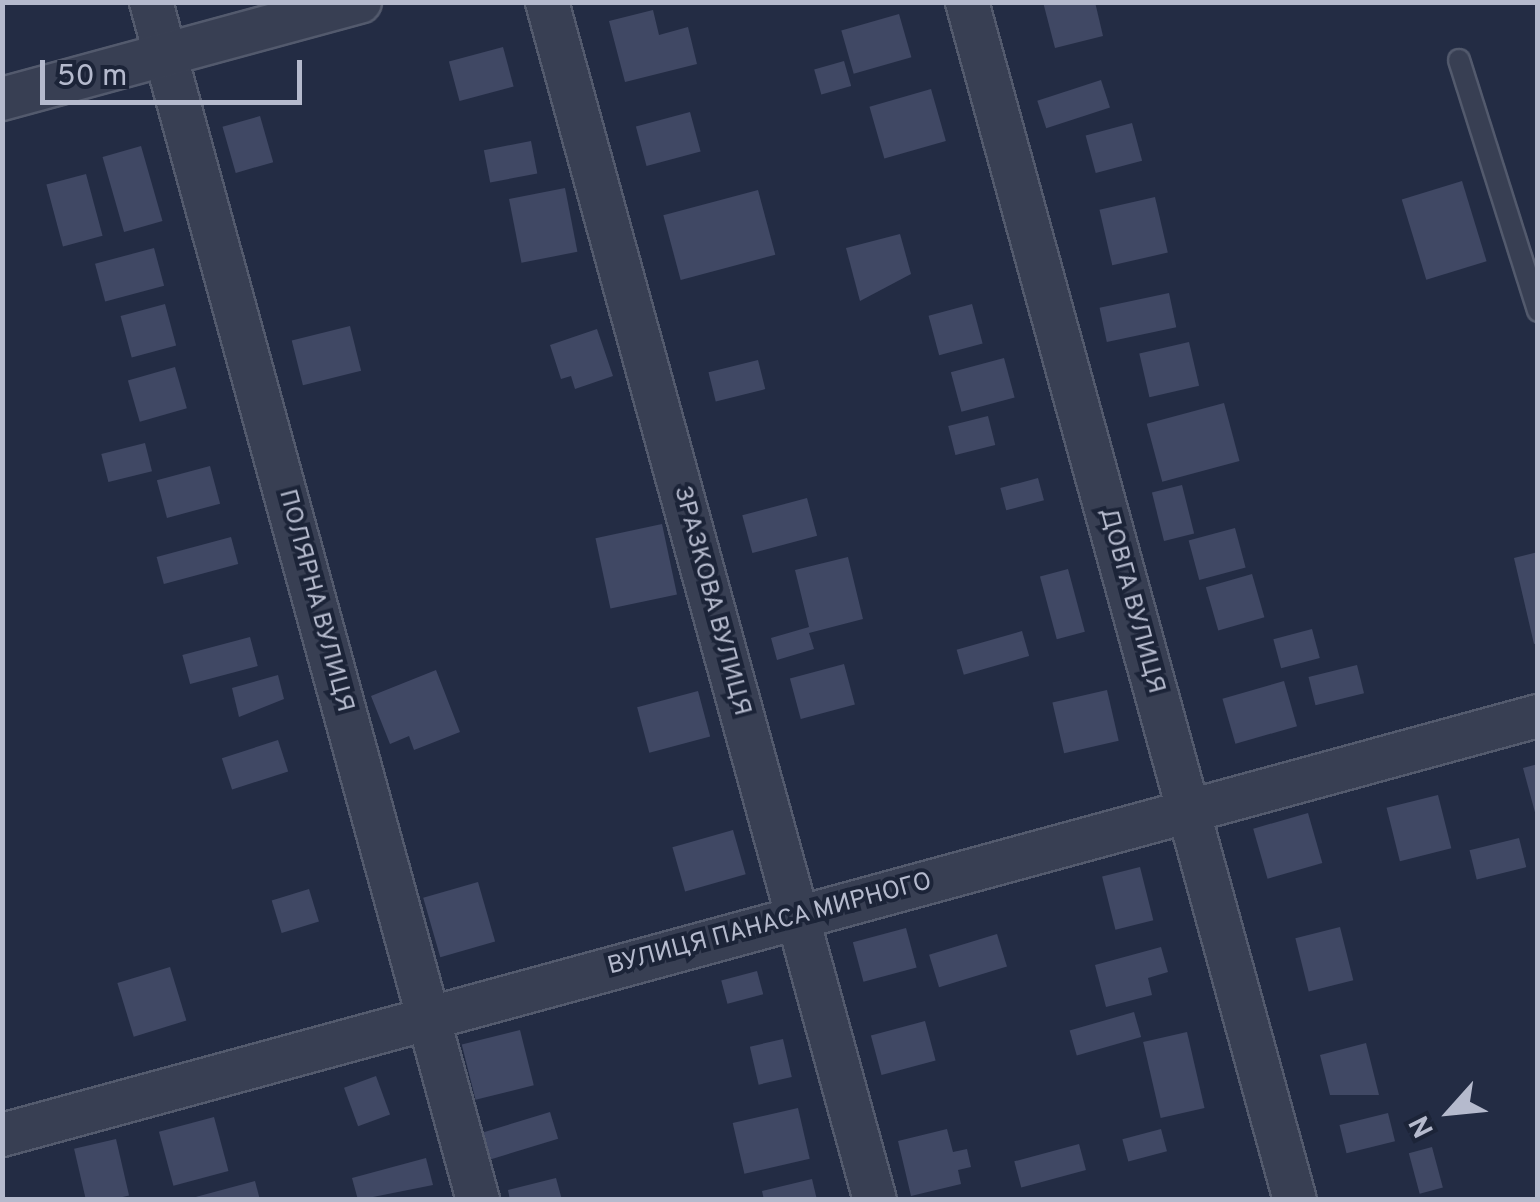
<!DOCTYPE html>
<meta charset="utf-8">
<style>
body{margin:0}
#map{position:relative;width:1540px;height:1202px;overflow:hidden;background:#232c44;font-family:Overpass,sans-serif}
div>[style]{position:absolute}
.building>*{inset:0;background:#404864;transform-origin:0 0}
.roads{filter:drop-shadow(2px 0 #535a6d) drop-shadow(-2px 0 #535a6d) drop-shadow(0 2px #535a6d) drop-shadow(0 -2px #535a6d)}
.service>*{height:20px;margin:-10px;padding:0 10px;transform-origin:10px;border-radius:10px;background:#383f53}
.minor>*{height:42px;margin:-21px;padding:0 21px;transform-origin:21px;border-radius:21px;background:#383f53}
span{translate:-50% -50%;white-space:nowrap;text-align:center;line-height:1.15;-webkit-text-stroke:8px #1c2438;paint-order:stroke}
.street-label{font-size:25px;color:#b5bacd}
.frame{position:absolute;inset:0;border:5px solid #b5bacd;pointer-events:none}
.north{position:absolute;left:1400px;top:1062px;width:100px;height:100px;-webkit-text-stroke:8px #1c2438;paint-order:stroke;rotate:243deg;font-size:28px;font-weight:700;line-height:40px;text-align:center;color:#b5bacd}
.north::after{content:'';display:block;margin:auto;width:35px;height:45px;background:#b5bacd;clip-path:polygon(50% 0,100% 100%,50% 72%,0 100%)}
.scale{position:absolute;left:40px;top:60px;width:262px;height:45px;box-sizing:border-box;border:5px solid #b5bacd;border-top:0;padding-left:12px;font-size:30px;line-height:35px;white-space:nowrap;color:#b5bacd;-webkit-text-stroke:8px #1c2438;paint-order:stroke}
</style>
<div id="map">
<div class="building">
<i style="clip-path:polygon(1043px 2px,1095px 2px,1103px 36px,1055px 48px)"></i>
<i style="clip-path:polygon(653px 10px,659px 35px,688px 27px,697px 64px,625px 82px,609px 21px)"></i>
<i style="left:899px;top:14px;width:45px;height:60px;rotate:74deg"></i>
<i style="left:503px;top:47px;width:41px;height:56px;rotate:75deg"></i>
<i style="left:844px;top:61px;width:26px;height:31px;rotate:74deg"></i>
<i style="left:1101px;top:80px;width:29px;height:67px;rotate:72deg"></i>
<i style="left:931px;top:89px;width:54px;height:64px;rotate:74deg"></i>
<i style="left:690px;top:112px;width:41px;height:56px;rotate:75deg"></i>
<i style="left:260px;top:116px;width:48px;height:39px;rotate:74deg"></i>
<i style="left:1132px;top:123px;width:39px;height:48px;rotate:75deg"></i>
<i style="left:531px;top:141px;width:33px;height:48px;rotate:79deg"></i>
<i style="left:141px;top:146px;width:78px;height:40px;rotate:74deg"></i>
<i style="left:86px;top:174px;width:64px;height:41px;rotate:75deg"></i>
<i style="left:1462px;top:181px;width:84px;height:63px;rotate:73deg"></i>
<i style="left:565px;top:188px;width:65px;height:57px;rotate:79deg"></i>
<i style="left:758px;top:190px;width:67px;height:98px;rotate:75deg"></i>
<i style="left:1155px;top:197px;width:57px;height:57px;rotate:77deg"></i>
<i style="clip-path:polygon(900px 234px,911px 274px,860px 301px,846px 248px)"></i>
<i style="left:154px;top:248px;width:39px;height:61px;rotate:75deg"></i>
<i style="left:1169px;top:293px;width:35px;height:71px;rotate:78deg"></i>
<i style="left:165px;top:304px;width:43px;height:46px;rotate:75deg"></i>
<i style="left:972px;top:304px;width:41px;height:45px;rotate:75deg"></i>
<i style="left:350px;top:326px;width:46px;height:60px;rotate:76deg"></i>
<i style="clip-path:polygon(597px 329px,613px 376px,575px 389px,571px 376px,561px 379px,550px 345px)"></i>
<i style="left:1189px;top:342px;width:45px;height:51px;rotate:77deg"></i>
<i style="left:1004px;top:358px;width:41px;height:55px;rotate:75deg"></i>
<i style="left:758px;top:360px;width:30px;height:51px;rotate:76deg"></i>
<i style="left:175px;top:367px;width:43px;height:49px;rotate:74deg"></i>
<i style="left:1224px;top:403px;width:60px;height:80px;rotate:75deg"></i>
<i style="left:988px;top:416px;width:30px;height:41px;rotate:76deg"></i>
<i style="left:145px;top:443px;width:29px;height:45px;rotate:76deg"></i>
<i style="left:210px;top:466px;width:39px;height:55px;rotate:75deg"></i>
<i style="left:1038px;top:478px;width:23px;height:39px;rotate:75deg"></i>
<i style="left:1182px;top:485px;width:50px;height:31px;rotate:76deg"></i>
<i style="left:807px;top:498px;width:39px;height:67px;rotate:75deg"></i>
<i style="left:662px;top:524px;width:72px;height:68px;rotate:78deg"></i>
<i style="left:1235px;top:528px;width:41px;height:48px;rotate:75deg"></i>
<i style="left:231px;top:537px;width:28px;height:77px;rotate:75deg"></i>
<i style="clip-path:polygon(1538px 552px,1538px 643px,1534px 644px,1514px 558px)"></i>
<i style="clip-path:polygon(848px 557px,863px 619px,809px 633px,814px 649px,777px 660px,771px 638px,809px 627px,795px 570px)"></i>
<i style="left:1068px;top:569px;width:65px;height:29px;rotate:75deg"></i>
<i style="left:1252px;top:574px;width:45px;height:48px;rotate:74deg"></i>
<i style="left:1312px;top:629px;width:30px;height:40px;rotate:75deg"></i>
<i style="left:1022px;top:631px;width:26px;height:68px;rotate:74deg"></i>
<i style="left:250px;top:637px;width:30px;height:70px;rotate:75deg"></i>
<i style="left:844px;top:664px;width:42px;height:56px;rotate:75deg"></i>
<i style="left:1357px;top:665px;width:29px;height:50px;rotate:76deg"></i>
<i style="clip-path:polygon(436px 670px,460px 732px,414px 750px,409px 736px,390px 744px,371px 696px)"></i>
<i style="clip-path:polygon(278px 675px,284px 699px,239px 717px,232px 688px)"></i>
<i style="left:1284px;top:681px;width:47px;height:64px;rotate:74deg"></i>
<i style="left:1107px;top:690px;width:52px;height:56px;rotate:77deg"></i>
<i style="left:698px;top:691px;width:47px;height:63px;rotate:75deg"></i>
<i style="left:278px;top:740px;width:33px;height:59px;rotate:72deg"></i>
<i style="clip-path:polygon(1538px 764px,1538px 816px,1536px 816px,1523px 768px)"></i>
<i style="left:1438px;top:795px;width:55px;height:53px;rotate:76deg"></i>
<i style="left:1308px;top:813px;width:52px;height:57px;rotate:74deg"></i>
<i style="left:733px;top:830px;width:46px;height:63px;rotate:74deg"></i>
<i style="left:1519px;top:838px;width:30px;height:51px;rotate:76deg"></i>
<i style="left:1140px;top:867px;width:55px;height:39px;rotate:76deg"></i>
<i style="left:478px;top:882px;width:62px;height:57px;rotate:74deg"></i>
<i style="left:309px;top:889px;width:34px;height:39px;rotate:73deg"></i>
<i style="left:1340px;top:927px;width:55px;height:46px;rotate:76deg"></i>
<i style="left:906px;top:928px;width:41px;height:55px;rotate:75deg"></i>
<i style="left:997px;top:934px;width:34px;height:71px;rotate:73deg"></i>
<i style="clip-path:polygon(1161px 947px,1168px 972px,1148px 978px,1152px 995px,1106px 1007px,1095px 965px)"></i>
<i style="left:170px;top:967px;width:56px;height:55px;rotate:73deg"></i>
<i style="left:757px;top:971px;width:24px;height:37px;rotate:75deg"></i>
<i style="left:1134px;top:1012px;width:26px;height:67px;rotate:74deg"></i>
<i style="left:925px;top:1021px;width:41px;height:56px;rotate:75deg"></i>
<i style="left:520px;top:1030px;width:57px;height:60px;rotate:76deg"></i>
<i style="left:1187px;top:1032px;width:78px;height:45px;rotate:77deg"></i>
<i style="left:783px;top:1039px;width:39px;height:34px;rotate:77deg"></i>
<i style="clip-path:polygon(1366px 1043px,1379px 1095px,1330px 1095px,1320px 1055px)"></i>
<i style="left:376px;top:1076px;width:41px;height:34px;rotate:70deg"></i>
<i style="left:798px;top:1108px;width:52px;height:67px;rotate:77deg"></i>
<i style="left:550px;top:1112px;width:28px;height:77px;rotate:73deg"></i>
<i style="left:1388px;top:1113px;width:29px;height:50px;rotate:76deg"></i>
<i style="left:214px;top:1117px;width:56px;height:57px;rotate:75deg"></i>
<i style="clip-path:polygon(947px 1129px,953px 1152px,967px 1149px,971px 1167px,958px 1170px,961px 1184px,911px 1196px,898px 1141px)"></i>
<i style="left:1161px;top:1129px;width:23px;height:40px;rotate:75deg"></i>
<i style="left:116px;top:1139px;width:58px;height:43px;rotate:77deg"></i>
<i style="left:1079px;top:1144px;width:27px;height:67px;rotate:75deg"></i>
<i style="left:1432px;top:1147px;width:42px;height:24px;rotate:75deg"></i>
<i style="clip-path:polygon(426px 1158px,433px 1185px,358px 1200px,352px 1178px)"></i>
<i style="clip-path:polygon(556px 1178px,562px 1200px,510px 1200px,508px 1190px)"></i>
<i style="clip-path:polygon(812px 1179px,817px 1200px,764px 1200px,762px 1191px)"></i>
<i style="clip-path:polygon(255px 1181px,260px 1200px,192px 1200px,192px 1198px)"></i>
</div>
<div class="roads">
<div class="service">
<i style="left:1459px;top:60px;width:263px;rotate:72.5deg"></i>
</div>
<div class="minor">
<i style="left:151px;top:2px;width:1242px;rotate:74.73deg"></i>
<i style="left:547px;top:2px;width:1242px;rotate:74.69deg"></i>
<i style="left:967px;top:2px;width:1242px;rotate:74.69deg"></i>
<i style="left:2px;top:99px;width:371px;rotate:-15.2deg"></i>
<i style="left:2px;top:1135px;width:1592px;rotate:-15.26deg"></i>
</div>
</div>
<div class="street-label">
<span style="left:315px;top:601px;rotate:75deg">ПОЛЯРНА ВУЛИЦЯ</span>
<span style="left:711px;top:601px;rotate:75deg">ЗРАЗКОВА ВУЛИЦЯ</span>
<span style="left:1131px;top:601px;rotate:75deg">ДОВГА ВУЛИЦЯ</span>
<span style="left:770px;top:925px;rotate:-15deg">ВУЛИЦЯ ПАНАСА МИРНОГО</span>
</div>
<div class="frame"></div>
<div class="north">N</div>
<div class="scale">50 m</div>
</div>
